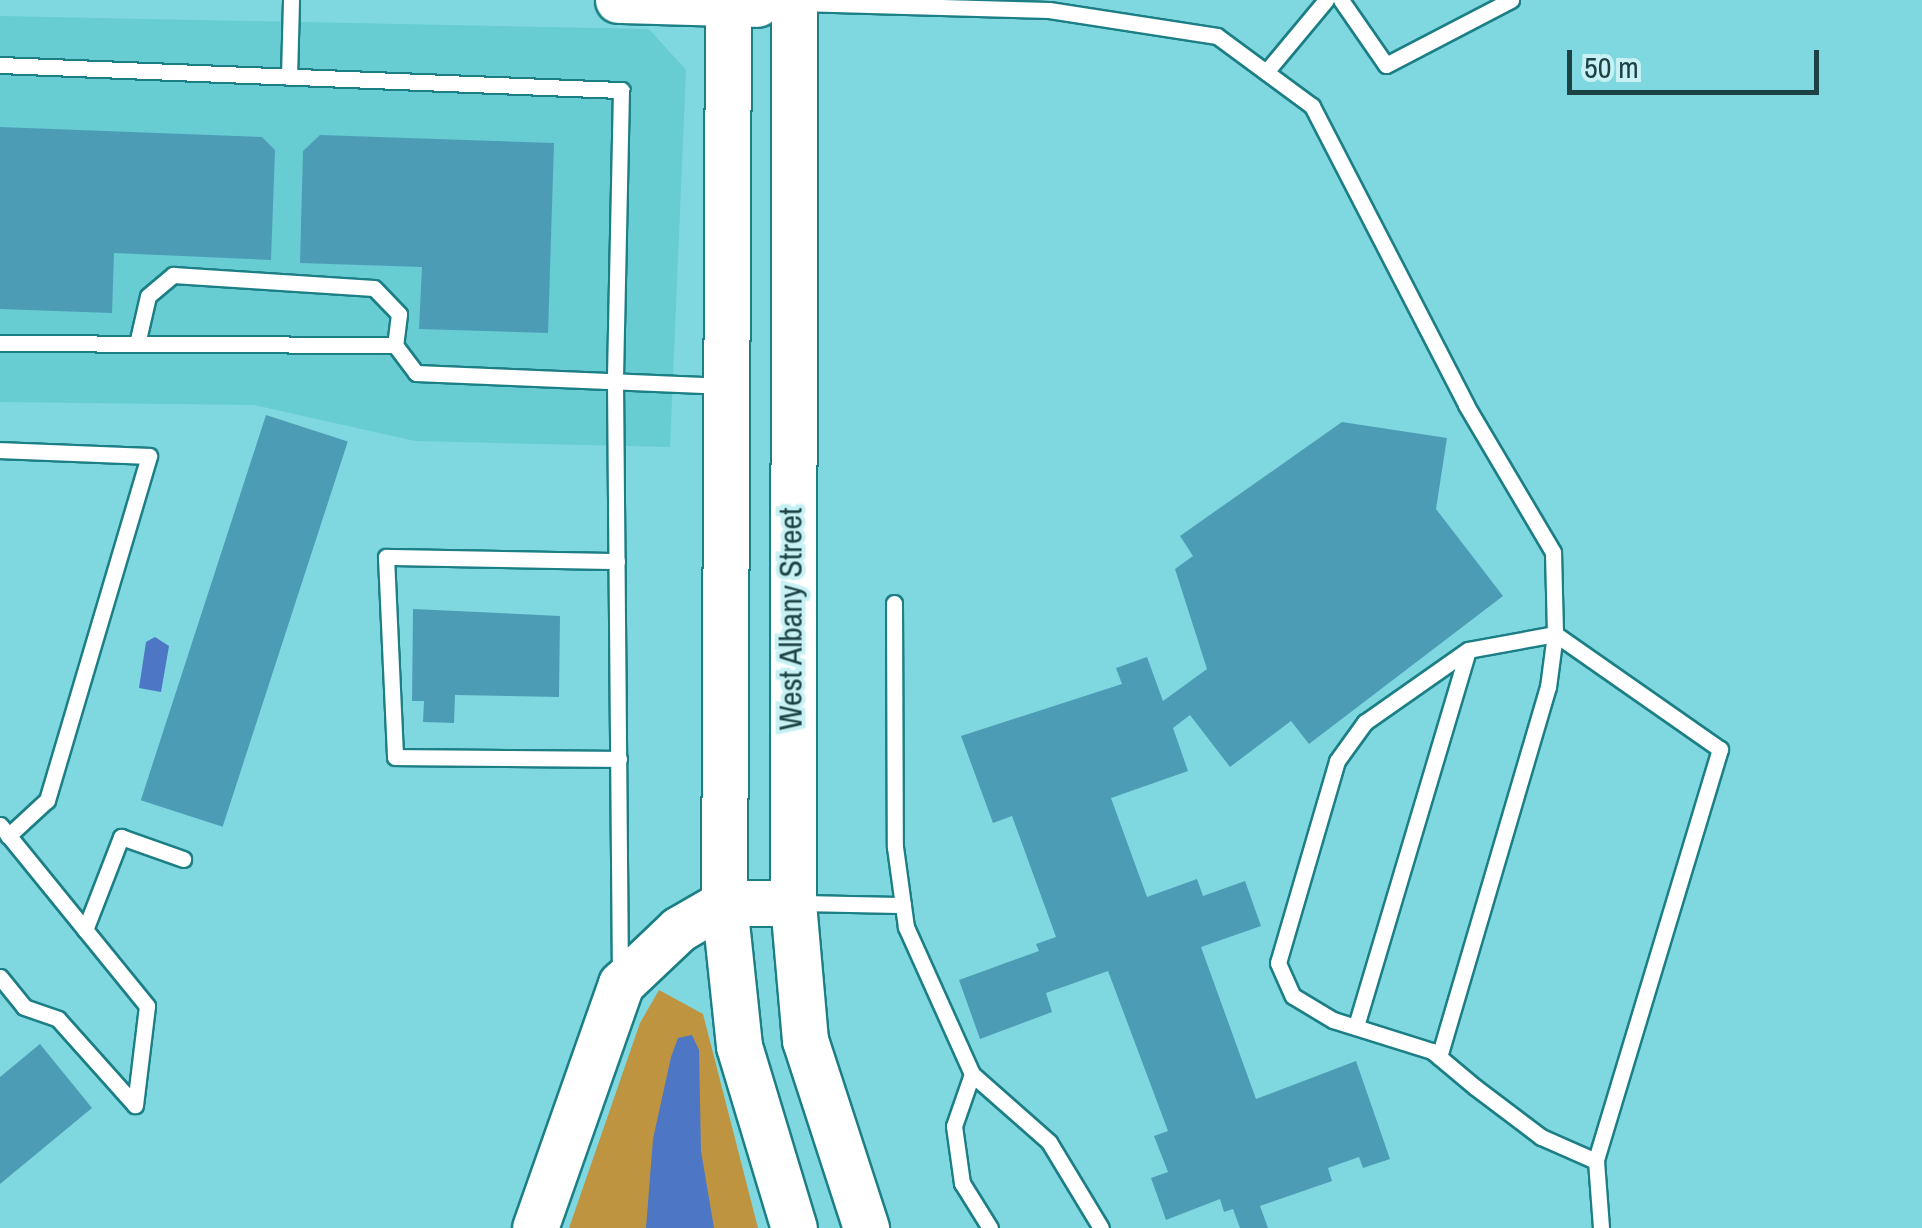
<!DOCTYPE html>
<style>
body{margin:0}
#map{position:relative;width:1922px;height:1228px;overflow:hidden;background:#7fd8df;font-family:"Archivo Narrow",sans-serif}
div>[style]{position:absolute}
.built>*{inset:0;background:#68ccd3}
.green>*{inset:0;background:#be9441}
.water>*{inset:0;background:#4d77c4}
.building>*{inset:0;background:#4d9cb6;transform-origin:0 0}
.roads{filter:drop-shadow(2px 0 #1c7f86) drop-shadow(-2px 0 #1c7f86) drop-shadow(0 2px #1c7f86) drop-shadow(0 -2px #1c7f86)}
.lane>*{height:15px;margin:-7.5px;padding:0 7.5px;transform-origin:7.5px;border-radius:7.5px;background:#fff}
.secondary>*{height:45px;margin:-22.5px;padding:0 22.5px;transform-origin:22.5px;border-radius:22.5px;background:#fff}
span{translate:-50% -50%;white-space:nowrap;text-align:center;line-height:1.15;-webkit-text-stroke:8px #c7f1f4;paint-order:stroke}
.street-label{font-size:32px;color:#1d4245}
.scale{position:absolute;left:1567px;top:50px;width:252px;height:45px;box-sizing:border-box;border:5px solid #1d4245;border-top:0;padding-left:12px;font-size:30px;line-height:35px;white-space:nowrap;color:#1d4245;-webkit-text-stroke:8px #c7f1f4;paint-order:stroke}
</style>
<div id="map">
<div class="built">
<i style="clip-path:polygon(0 16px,649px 29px,686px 70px,670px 447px,415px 441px,254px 405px,0 402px)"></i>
</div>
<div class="green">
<i style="clip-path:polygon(659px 990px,703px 1014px,758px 1228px,569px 1228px,640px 1023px)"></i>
</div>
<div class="water">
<i style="clip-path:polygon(155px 637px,169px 646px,161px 692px,139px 688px,146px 642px)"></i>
<i style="clip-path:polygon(692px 1035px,699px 1050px,701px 1151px,714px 1228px,646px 1228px,653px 1139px,671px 1057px,678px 1038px)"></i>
</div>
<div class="building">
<i style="clip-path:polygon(0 127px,262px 137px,275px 150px,271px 260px,114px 253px,112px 313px,0 309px)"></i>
<i style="clip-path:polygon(320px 135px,554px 143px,548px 333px,419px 329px,422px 267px,300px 263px,303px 151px)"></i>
<i style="left:266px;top:415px;width:86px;height:405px;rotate:18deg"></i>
<i style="clip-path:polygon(1342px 422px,1447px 438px,1436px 509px,1503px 596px,1309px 744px,1291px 721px,1230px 767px,1190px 715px,1173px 728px,1188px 771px,1111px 798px,1147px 897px,1197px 879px,1203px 896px,1245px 881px,1261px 926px,1201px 947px,1256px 1099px,1356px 1061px,1390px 1159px,1363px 1168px,1359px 1157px,1328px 1168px,1332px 1181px,1260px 1206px,1268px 1228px,1240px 1228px,1233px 1209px,1224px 1212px,1220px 1199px,1166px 1220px,1151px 1178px,1168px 1172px,1154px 1136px,1168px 1131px,1108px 971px,1046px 993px,1052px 1012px,980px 1039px,959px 980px,1039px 951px,1036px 944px,1056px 937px,1012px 816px,993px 823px,961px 736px,1122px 684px,1116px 668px,1147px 657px,1163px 701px,1207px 669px,1175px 569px,1193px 556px,1180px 536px)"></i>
<i style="clip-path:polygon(413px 609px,560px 616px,559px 697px,455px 695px,454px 723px,423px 722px,424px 701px,412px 701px)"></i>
<i style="clip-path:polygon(40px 1044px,92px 1108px,0 1184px,0 1077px)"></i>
</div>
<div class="roads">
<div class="lane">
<i style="left:1341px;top:0;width:79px;rotate:55.3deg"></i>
<i style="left:1386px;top:65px;width:141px;rotate:-27.5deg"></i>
<i style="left:798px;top:3px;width:251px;rotate:1.6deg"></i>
<i style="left:1049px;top:10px;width:170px;rotate:8.8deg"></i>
<i style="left:1217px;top:36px;width:118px;rotate:36.4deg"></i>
<i style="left:1312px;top:106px;width:336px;rotate:62.7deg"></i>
<i style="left:1466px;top:405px;width:171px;rotate:59.4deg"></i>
<i style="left:1553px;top:552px;width:82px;rotate:88.6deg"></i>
<i style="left:1555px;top:634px;width:201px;rotate:34.9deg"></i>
<i style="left:1720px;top:749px;width:430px;rotate:106.8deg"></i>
<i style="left:1596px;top:1161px;width:67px;rotate:85.7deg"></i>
<i style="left:0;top:65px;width:622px;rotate:2.31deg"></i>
<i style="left:621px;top:90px;width:291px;rotate:91.2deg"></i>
<i style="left:615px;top:381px;width:593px;rotate:89.52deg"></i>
<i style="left:1266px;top:72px;width:94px;rotate:-50.2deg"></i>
<i style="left:289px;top:77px;width:77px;rotate:-88.5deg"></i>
<i style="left:0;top:343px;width:395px;rotate:0.3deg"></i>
<i style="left:395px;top:345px;width:35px;rotate:53deg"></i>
<i style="left:416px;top:373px;width:305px;rotate:2.4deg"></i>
<i style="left:137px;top:344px;width:49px;rotate:-77.1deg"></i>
<i style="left:148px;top:296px;width:33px;rotate:-40deg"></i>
<i style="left:173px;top:275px;width:201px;rotate:3.7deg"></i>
<i style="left:374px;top:288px;width:36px;rotate:46deg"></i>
<i style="left:399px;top:314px;width:31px;rotate:97deg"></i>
<i style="left:0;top:450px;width:149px;rotate:2.3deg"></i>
<i style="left:149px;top:456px;width:359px;rotate:106.5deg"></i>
<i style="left:47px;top:800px;width:53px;rotate:137.3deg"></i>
<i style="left:617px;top:561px;width:231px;rotate:-179deg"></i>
<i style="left:386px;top:557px;width:200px;rotate:87.4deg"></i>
<i style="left:395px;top:757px;width:224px;rotate:0.5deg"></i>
<i style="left:894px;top:603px;width:244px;rotate:89.8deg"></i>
<i style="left:895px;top:847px;width:81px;rotate:82.2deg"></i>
<i style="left:906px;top:927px;width:161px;rotate:65.8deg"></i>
<i style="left:972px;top:1074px;width:103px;rotate:41.4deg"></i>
<i style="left:1049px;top:1142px;width:100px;rotate:58.8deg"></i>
<i style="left:0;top:825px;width:233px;rotate:50.9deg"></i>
<i style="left:147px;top:1006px;width:100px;rotate:96.9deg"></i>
<i style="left:797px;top:903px;width:106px;rotate:1.1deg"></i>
<i style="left:85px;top:930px;width:100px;rotate:-68.8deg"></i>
<i style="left:121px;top:837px;width:66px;rotate:19.5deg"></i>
<i style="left:0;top:977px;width:38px;rotate:51deg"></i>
<i style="left:24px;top:1007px;width:36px;rotate:19deg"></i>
<i style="left:58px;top:1019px;width:115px;rotate:48.2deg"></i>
<i style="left:1356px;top:1026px;width:392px;rotate:-73.4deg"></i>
<i style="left:1439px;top:1057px;width:386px;rotate:-73.6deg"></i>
<i style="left:1548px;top:687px;width:53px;rotate:-82.5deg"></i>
<i style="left:1555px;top:634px;width:88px;rotate:169.6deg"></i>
<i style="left:1468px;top:650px;width:126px;rotate:145deg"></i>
<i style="left:1365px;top:722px;width:48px;rotate:125.7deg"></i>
<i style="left:1337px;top:761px;width:210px;rotate:106.3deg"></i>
<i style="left:1278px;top:963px;width:36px;rotate:66deg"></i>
<i style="left:1293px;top:996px;width:47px;rotate:31deg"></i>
<i style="left:1333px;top:1020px;width:104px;rotate:17.4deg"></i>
<i style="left:1432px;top:1051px;width:56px;rotate:39.9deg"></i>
<i style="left:1475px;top:1087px;width:83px;rotate:37.1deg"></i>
<i style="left:1541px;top:1137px;width:60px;rotate:23.6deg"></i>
<i style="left:972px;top:1074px;width:55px;rotate:109.1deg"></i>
<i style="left:954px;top:1126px;width:58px;rotate:82deg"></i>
<i style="left:962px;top:1183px;width:53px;rotate:58.1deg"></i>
</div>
<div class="secondary">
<i style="left:618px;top:0;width:139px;rotate:1.6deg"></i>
<i style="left:728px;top:0;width:903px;rotate:90.25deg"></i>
<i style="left:724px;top:903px;width:144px;rotate:84deg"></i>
<i style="left:739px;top:1046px;width:190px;rotate:73.2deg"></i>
<i style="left:794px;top:0;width:903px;rotate:90.06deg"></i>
<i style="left:793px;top:903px;width:138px;rotate:85deg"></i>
<i style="left:805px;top:1040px;width:198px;rotate:72deg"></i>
<i style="left:535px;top:1228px;width:259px;rotate:-70.6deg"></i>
<i style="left:621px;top:984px;width:80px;rotate:-43.5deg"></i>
<i style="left:679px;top:929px;width:52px;rotate:-30deg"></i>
<i style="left:724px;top:903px;width:69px"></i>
</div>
</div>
<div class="street-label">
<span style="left:791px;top:619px;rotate:-90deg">West Albany Street</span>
</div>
<div class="scale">50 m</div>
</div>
